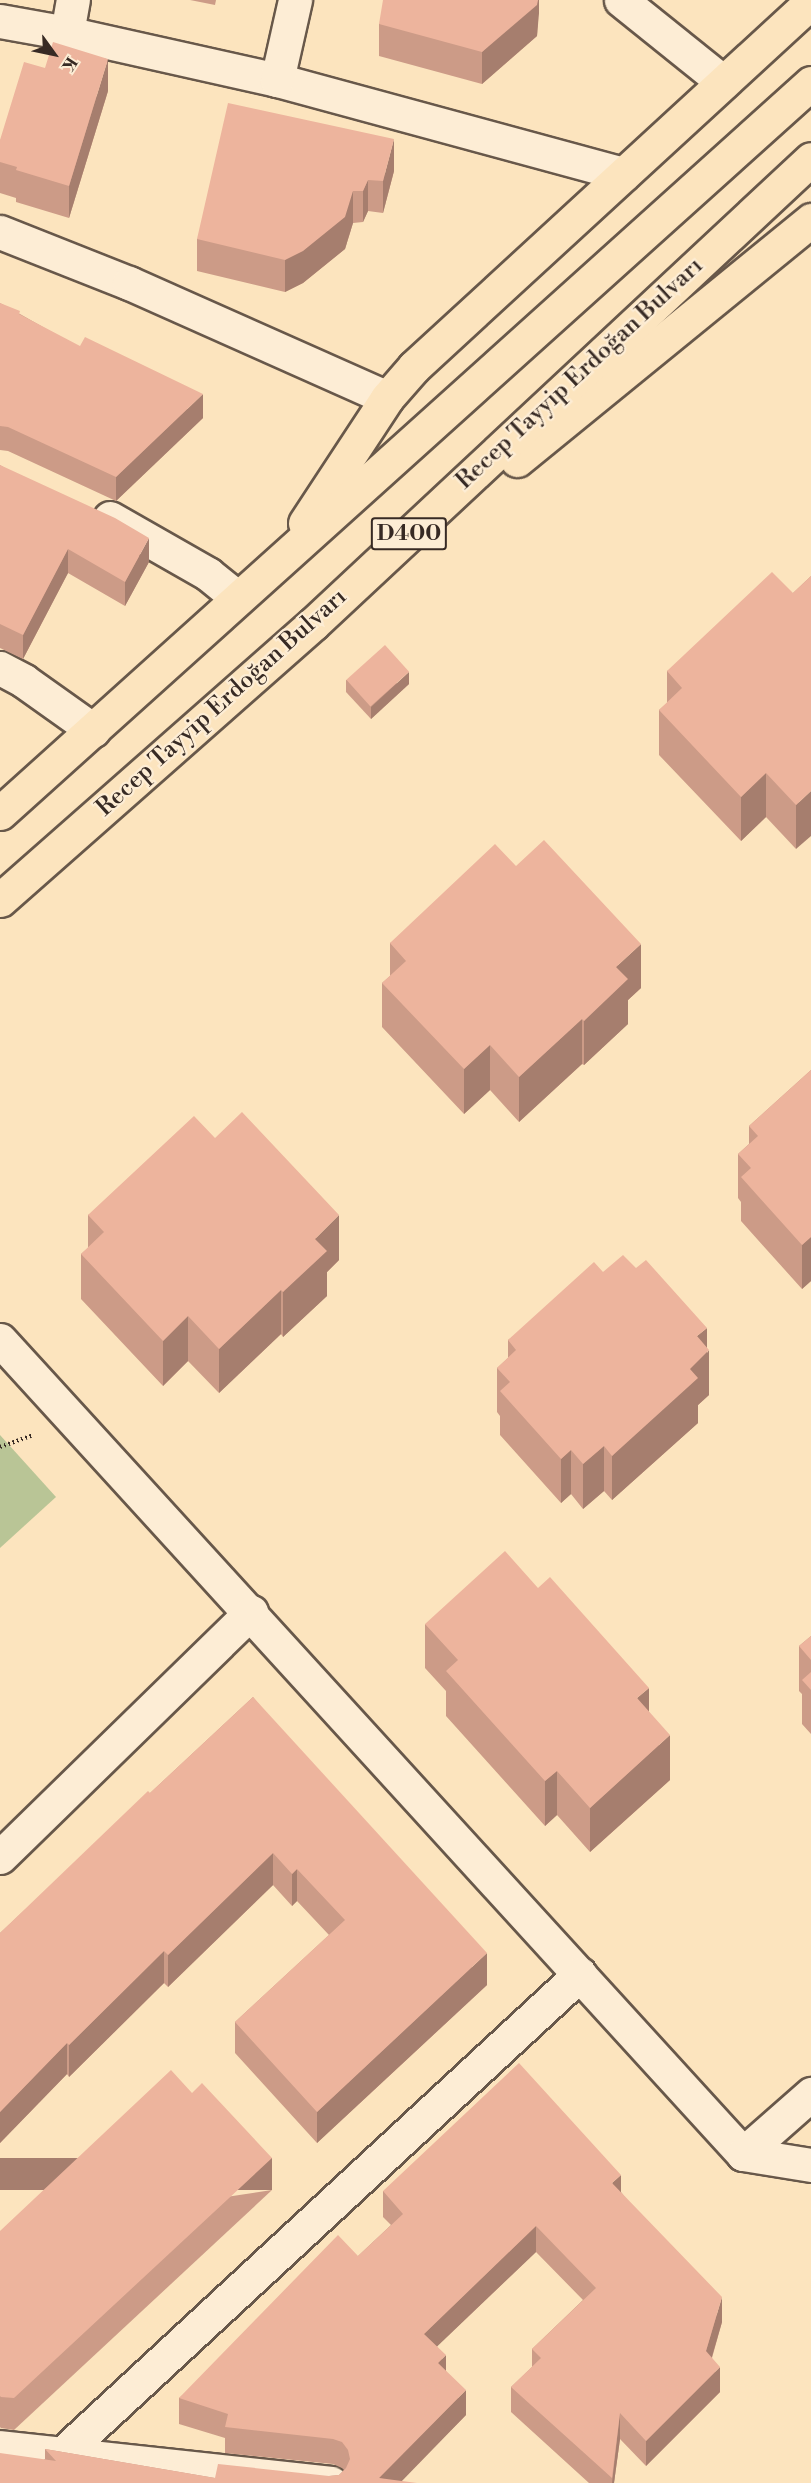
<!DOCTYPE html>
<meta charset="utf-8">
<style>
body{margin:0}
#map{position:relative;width:811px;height:2483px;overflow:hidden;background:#fce4be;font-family:"Libre Bodoni",serif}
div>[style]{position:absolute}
.green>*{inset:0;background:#b9c596}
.path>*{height:4px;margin-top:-2px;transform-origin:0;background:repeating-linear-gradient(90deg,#372a24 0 1.5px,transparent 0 4.5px)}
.roads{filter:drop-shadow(2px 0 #68584a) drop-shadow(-2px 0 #68584a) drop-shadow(0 2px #68584a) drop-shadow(0 -2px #68584a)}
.minor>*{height:33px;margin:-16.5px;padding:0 16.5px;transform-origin:16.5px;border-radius:16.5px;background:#fdedd5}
.highway>*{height:33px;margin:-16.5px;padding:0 16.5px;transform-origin:16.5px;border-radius:16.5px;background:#fce4be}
.wall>*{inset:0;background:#cc9b87}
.shaded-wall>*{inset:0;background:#a67e6e;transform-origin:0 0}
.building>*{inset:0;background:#edb49d;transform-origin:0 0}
span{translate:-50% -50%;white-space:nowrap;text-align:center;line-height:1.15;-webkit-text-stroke:4.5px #fdedd5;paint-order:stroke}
.shield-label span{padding:2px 4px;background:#fdedd5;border:2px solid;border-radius:4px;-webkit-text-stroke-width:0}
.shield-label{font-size:22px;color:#372a24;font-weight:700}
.street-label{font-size:24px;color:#372a24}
.north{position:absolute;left:24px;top:24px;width:60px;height:60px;-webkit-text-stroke:4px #fdedd5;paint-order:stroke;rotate:123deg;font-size:16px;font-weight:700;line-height:24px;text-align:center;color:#372a24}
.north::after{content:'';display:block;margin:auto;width:21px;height:27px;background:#372a24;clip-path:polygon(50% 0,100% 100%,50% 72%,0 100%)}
</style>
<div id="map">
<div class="green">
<i style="clip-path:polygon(0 1435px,56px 1497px,0 1548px)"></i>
</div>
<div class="path">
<i style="left:0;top:1447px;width:35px;rotate:-20deg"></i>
</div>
<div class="roads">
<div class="minor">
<i style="left:621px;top:0;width:131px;rotate:38.8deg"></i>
<i style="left:0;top:21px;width:68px;rotate:10.2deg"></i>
<i style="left:67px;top:33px;width:215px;rotate:12.6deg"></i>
<i style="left:277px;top:80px;width:359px;rotate:15.2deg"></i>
<i style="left:67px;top:33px;width:34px;rotate:-80deg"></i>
<i style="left:277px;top:80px;width:82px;rotate:-77.3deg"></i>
<i style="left:0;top:232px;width:139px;rotate:21.6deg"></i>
<i style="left:129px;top:283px;width:282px;rotate:24deg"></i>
<i style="left:110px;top:518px;width:113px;rotate:29.7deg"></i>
<i style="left:208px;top:574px;width:38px;rotate:39deg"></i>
<i style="left:0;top:668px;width:27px;rotate:28deg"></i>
<i style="left:24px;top:681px;width:85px;rotate:35.4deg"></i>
<i style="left:0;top:1340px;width:1102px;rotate:47.61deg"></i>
<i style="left:743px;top:2154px;width:91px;rotate:-41.4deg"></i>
<i style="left:0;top:1857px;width:351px;rotate:-44.3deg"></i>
<i style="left:743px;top:2154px;width:69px;rotate:9.2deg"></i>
<i style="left:0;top:2447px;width:333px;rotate:6.2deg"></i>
<i style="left:62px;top:2454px;width:706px;rotate:-42.82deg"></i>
</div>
<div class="highway">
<i style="left:517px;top:460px;width:380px;rotate:-39.2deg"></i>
<i style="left:305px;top:523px;width:149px;rotate:-56.7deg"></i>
<i style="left:387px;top:398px;width:41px;rotate:-48.9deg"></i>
<i style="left:414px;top:367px;width:539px;rotate:-42.6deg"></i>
<i style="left:0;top:813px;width:1091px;rotate:-41.99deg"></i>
<i style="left:0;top:900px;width:417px;rotate:-41.4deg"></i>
<i style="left:313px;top:624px;width:681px;rotate:-43.04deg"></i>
</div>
</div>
<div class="wall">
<i style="clip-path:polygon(190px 0,216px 0,215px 5px)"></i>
<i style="clip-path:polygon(539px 0,537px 36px,482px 84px,379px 56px,379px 24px)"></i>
<i style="clip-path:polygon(108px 91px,69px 218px,16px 202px,16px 198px,0 193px,0 140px)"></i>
<i style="clip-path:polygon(394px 171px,383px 213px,368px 211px,363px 222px,353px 223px,345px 249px,303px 283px,285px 292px,197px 271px,197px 239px)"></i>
<i style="clip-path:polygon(0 303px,20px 314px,203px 418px,116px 501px,8px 451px,0 450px)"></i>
<i style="clip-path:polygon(0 465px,149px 562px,125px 606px,68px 573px,23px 659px,0 648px)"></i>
<i style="clip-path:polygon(811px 576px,796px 849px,766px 817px,741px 841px,659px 755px,659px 710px,667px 703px,667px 671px,793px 593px)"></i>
<i style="clip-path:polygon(346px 680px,409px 684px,371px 719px,346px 692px)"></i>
<i style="clip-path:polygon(516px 866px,641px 988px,628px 1000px,628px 1024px,584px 1065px,582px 1064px,519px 1122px,490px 1090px,464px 1114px,382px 1027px,382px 983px,390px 976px,390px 943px)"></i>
<i style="clip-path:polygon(811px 1070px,811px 1281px,802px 1289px,741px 1221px,741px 1202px,738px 1198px,738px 1154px,749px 1144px,749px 1126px)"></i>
<i style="clip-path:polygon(215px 1138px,339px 1260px,327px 1272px,327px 1296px,283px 1337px,281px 1334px,219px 1393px,188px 1361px,163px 1386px,81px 1299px,81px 1254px,88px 1248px,88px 1215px)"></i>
<i style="clip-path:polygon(636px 1268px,707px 1347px,709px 1395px,698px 1405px,698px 1423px,612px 1500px,604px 1491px,583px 1509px,571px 1494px,561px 1503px,500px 1435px,500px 1416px,497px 1412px,497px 1368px,508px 1358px,508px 1340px,603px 1272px)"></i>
<i style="clip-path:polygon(425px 1624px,649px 1712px,670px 1780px,590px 1852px,557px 1815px,545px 1826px,446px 1716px,446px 1691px,425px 1668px)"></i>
<i style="clip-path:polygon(811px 1636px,811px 1734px,802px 1724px,802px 1694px,799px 1691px,799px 1646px)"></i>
<i style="clip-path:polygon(253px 1697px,487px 1985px,317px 2143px,235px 2053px,235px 2022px,329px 1935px,297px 1901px,292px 1906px,273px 1885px,168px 1987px,164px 1983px,69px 2077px,67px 2074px,0 2143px,0 1933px)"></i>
<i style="clip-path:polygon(272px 2190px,14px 2430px,1px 2428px,0 2427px,0 2231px)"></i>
<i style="clip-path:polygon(383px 2191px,621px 2192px,722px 2322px,712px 2358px,720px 2392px,646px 2466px,620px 2439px,614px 2483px,589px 2483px,511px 2412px,511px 2387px,532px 2367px,532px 2349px,583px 2300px,536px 2252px,437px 2346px,446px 2371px,466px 2415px,401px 2481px,0 2483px,45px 2459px,45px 2449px,215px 2478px,329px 2476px,339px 2475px,344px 2470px,342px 2468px,333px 2464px,225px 2453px,225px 2438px,179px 2424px,179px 2398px,358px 2256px,391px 2225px,383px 2217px)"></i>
</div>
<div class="shaded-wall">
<i style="clip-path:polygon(538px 0,539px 0,539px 13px,537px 36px,482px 84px,482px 52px)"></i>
<i style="clip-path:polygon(108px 59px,108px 91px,69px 218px,69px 186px)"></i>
<i style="clip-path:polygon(394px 139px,394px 171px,383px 213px,383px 181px)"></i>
<i style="clip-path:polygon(368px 180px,368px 211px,363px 222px,363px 191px)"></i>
<i style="clip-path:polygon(353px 191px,353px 223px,345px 249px,303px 283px,285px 292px,285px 260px)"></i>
<i style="clip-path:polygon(203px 394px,203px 418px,116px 501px,116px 477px)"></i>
<i style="clip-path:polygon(149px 538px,149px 562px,125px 606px,125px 582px)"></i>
<i style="clip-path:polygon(68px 549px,68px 573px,23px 659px,23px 635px)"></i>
<i style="clip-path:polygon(409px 672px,409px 684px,371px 719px,371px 707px)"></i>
<i style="clip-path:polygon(766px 773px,766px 817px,741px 841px,741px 797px)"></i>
<i style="clip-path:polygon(811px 791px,811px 836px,796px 849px,796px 805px)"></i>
<i style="clip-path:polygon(641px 944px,641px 988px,628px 1000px,628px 1024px,584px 1065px,584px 1021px,616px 967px)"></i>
<i style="clip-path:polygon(582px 1019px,582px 1064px,519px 1122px,519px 1077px)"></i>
<i style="clip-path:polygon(490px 1045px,490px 1090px,464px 1114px,464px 1069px)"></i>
<i style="clip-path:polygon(339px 1215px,339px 1260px,327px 1272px,327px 1296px,283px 1337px,283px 1292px,315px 1239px)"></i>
<i style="clip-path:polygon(811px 1237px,811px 1281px,802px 1289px,802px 1245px)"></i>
<i style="clip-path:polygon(281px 1290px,281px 1334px,219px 1393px,219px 1349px)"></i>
<i style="clip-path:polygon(188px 1316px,188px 1361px,163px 1386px,163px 1341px)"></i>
<i style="clip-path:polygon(707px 1328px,707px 1353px,709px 1350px,709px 1395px,698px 1405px,698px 1423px,612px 1500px,612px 1456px,690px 1369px,697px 1336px)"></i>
<i style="clip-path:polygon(604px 1446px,604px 1491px,583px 1509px,583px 1464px)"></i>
<i style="clip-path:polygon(571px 1450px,571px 1494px,561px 1503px,561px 1459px)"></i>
<i style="clip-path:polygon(649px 1688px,649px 1732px,637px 1698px)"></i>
<i style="clip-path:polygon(670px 1735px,670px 1780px,590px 1852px,590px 1808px)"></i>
<i style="clip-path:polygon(557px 1771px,557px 1815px,545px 1826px,545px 1781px)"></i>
<i style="clip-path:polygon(273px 1853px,273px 1885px,168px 1987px,168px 1955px)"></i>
<i style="clip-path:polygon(297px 1869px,297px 1901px,292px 1906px,292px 1874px)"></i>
<i style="clip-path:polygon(164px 1951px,164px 1983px,69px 2077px,69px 2045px)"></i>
<i style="clip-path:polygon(487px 1953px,487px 1985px,317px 2143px,317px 2112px)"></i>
<i style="clip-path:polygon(67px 2043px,67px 2074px,0 2143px,0 2112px)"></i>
<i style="left:272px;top:2158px;width:32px;height:352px;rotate:90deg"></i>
<i style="clip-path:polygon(621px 2175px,621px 2200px,612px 2183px)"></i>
<i style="clip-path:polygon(536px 2226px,536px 2252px,424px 2359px,424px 2334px)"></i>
<i style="clip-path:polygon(722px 2297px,722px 2322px,706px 2377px,706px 2351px)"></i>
<i style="clip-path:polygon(446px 2355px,446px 2380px,438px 2363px)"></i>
<i style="clip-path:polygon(720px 2367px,720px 2392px,646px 2466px,646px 2441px)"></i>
<i style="clip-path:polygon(466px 2390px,466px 2415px,400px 2483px,379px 2478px)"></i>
<i style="clip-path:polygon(620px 2413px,620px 2439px,614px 2483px,612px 2483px)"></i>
</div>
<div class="building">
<i style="clip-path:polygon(383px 0,538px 0,537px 5px,482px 52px,379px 24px)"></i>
<i style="clip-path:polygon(53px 42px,108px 59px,69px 186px,16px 170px,17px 167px,0 162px,0 140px,24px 62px,45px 68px)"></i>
<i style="clip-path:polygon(228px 103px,394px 139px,383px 181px,368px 180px,363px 191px,353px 191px,345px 217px,303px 251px,285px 260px,197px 239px)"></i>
<i style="clip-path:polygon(0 303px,20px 311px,19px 314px,80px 346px,85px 337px,203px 394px,116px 477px,8px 427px,0 426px)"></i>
<i style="clip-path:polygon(0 465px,115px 518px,149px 538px,125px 582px,68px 549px,23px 635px,0 624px)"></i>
<i style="clip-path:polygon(772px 572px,793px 593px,811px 576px,811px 791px,796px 805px,766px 773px,741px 797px,659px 710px,682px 688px,667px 671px)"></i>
<i style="left:385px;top:645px;width:36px;height:52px;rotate:48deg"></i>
<i style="clip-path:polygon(544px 840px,641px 944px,616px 967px,628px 979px,584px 1021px,582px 1019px,519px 1077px,490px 1045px,464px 1069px,382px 983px,406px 961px,390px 943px,495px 844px,516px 866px)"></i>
<i style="clip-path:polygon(811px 1070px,811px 1237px,802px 1245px,741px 1177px,751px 1168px,738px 1154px,758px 1136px,749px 1126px)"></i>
<i style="clip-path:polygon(242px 1112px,339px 1215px,315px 1239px,327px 1251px,283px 1292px,281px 1290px,219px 1349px,188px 1316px,163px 1341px,81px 1254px,104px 1232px,88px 1215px,194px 1116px,215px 1138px)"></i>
<i style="clip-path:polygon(623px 1255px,636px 1268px,646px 1260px,707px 1328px,697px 1336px,709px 1350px,690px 1369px,698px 1378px,612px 1456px,604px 1446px,583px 1464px,571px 1450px,561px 1459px,500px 1391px,510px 1382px,497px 1368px,516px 1350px,508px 1340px,594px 1262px,603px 1272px)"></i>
<i style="clip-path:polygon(505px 1551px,538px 1588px,550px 1577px,649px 1688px,637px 1698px,670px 1735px,590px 1808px,557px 1771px,545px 1781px,446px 1671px,458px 1660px,425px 1624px)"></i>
<i style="clip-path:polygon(811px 1636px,811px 1660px,799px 1646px)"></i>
<i style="clip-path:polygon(811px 1672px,811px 1690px,802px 1680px)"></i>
<i style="clip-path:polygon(253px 1697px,487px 1953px,317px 2112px,235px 2022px,345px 1920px,297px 1869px,292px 1874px,273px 1853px,168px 1955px,164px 1951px,69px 2045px,67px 2043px,0 2112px,0 1933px,148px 1791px,150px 1793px)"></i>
<i style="clip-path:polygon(519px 2063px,621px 2175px,612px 2183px,722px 2297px,706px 2351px,720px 2367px,646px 2441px,620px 2413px,612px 2478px,511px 2387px,541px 2358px,532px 2349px,596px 2288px,536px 2226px,424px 2334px,446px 2355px,438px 2363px,466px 2390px,379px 2478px,417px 2483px,0 2483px,0 2453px,56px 2461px,45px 2449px,215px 2478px,218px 2464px,329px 2476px,339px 2475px,346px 2468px,350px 2459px,348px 2450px,342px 2442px,333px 2439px,225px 2427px,228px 2414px,179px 2398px,338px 2235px,358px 2256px,403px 2214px,383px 2191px)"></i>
<i style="clip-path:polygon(171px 2070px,192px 2093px,202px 2083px,272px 2158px,14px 2398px,1px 2397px,0 2396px,0 2231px)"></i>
</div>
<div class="shield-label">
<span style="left:409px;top:534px">D400</span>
</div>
<div class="street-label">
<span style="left:580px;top:374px;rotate:-43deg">Recep Tayyip Erdoğan Bulvarı</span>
<span style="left:222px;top:703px;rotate:-42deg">Recep Tayyip Erdoğan Bulvarı</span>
</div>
<div class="north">K</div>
</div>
